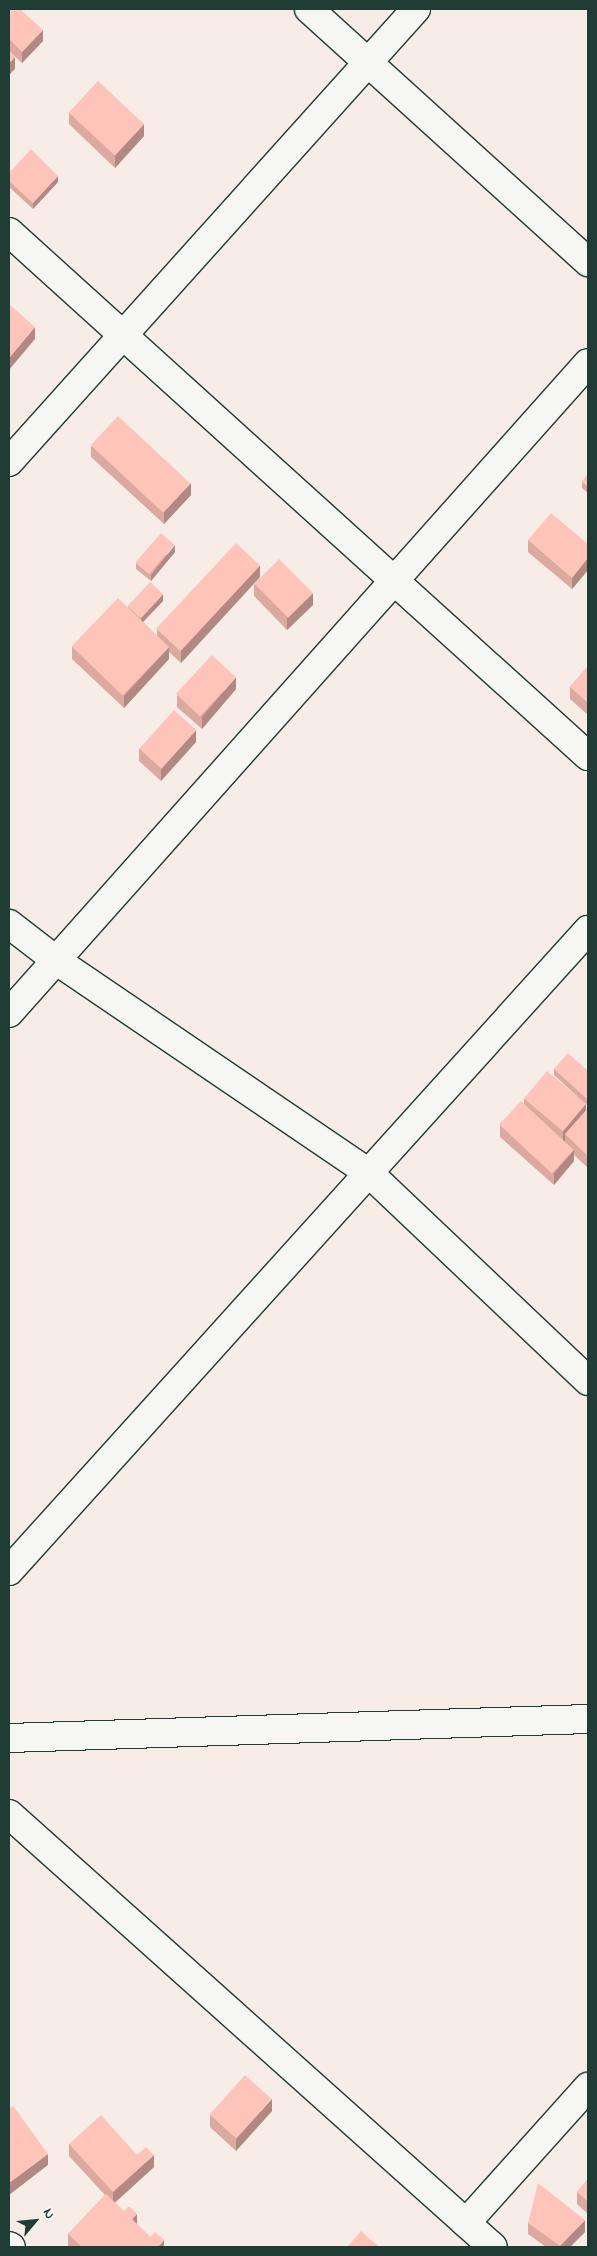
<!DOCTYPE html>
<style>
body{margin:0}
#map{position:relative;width:597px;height:2256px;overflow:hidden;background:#f8ece7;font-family:"Indie Flower",sans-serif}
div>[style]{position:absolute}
.roads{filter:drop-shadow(1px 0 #1f3d34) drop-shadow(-1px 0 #1f3d34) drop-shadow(0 1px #1f3d34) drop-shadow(0 -1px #1f3d34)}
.minor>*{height:28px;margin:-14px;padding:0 14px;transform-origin:14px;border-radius:14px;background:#f6f6f2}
.wall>*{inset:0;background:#dba99f}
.shaded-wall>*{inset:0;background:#b28982}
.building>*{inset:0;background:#ffc4b9;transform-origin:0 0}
span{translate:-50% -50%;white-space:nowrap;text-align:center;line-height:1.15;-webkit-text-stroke:4.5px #f6f6f2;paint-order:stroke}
.frame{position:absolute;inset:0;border:10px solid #1f3d34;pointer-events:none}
.north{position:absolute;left:10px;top:2196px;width:50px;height:50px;-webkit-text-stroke:4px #f6f6f2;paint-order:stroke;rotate:62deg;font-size:14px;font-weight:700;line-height:20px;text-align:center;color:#1f3d34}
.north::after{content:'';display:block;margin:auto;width:18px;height:22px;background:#1f3d34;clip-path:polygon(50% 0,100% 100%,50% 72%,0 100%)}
</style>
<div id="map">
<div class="roads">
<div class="minor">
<i style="left:309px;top:9px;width:377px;rotate:42.2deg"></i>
<i style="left:9px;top:232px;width:781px;rotate:42.15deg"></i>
<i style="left:9px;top:462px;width:609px;rotate:-48.06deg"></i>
<i style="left:9px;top:924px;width:61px;rotate:37.6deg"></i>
<i style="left:57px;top:961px;width:377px;rotate:34.2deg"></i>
<i style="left:369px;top:1173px;width:302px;rotate:43.5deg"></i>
<i style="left:9px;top:1013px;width:870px;rotate:-48.31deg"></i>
<i style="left:9px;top:1571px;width:864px;rotate:-47.91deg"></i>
<i style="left:9px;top:1738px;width:579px;rotate:-1.88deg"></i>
<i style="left:9px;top:1814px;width:649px;rotate:41.82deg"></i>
<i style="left:466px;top:2223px;width:183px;rotate:-48.1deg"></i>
<i style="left:9px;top:2246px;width:2px;rotate:27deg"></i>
</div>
</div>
<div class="wall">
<i style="clip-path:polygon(9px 9px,43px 41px,22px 63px,9px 51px)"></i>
<i style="clip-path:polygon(69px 113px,144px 136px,115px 168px,69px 124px)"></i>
<i style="clip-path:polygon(9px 173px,58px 182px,33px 209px,9px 187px)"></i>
<i style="clip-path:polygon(91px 446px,191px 495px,164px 524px,91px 457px)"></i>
<i style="clip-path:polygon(588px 474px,588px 493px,582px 488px,582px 482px)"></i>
<i style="clip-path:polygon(528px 540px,588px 544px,588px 570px,572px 589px,528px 552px)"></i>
<i style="clip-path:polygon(175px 552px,151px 581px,136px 569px,136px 563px)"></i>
<i style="clip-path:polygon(260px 577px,181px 663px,169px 652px,169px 659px,124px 708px,72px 659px,72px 647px,128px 608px,128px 606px,163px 601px,143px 622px,157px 636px,157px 629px)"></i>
<i style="clip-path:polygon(254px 584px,313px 605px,287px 630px,254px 596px)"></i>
<i style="clip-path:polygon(588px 666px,588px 715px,570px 699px,570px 687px)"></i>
<i style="clip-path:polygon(236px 689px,202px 729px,177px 707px,177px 695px)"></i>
<i style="clip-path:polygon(196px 742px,161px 781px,139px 761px,139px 749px)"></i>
<i style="clip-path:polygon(554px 1069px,588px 1071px,588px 1106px,586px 1104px,586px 1111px,588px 1108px,588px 1168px,574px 1155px,574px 1161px,554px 1185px,500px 1137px,500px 1125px,524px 1104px,524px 1099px,577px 1096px,554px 1075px)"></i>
<i style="clip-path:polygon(272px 2111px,236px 2151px,210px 2127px,210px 2115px)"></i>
<i style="clip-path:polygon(69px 2144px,137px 2155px,154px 2167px,115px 2203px,150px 2237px,164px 2247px,70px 2247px,68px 2246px,68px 2234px,105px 2195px,69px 2156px)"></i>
<i style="clip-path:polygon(588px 2179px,588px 2214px,577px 2204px,577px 2192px)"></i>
<i style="clip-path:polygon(528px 2223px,585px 2232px,570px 2247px,546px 2247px,528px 2234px)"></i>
</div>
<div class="shaded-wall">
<i style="clip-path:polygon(43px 30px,43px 41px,22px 63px,22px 52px)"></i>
<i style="clip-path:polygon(15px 57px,15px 69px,9px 75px,9px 63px)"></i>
<i style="clip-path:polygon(144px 124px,144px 136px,115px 168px,115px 156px)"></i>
<i style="clip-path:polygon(58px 176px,58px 182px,33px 209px,33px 203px)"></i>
<i style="clip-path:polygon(35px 327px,35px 339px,9px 370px,9px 358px)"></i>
<i style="clip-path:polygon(191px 483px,191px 495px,164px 524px,164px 512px)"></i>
<i style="clip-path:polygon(175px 545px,175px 552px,151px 581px,151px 575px)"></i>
<i style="clip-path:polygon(588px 558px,588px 570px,572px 589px,572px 578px)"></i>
<i style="clip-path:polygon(260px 565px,260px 577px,181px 663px,181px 651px)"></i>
<i style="clip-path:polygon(313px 593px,313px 605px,287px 630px,287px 618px)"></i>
<i style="clip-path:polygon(163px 594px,163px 601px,141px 624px,141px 618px)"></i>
<i style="clip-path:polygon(169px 647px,169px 659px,124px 708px,124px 696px)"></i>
<i style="clip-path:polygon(236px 677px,236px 689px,202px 729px,202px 717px)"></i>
<i style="clip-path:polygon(196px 730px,196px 742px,161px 781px,161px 769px)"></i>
<i style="clip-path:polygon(586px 1104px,586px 1116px,565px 1134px,565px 1141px,563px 1143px,563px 1131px)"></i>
<i style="clip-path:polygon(574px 1150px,574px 1161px,554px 1185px,554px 1173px)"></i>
<i style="clip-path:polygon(272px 2099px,272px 2111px,236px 2151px,236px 2139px)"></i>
<i style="clip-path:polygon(48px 2154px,48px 2165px,9px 2195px,9px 2183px)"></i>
<i style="clip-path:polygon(154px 2155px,154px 2167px,113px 2204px,113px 2192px)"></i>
<i style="clip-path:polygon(137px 2214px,137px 2226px,132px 2219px)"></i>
<i style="clip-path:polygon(585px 2220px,585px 2232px,570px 2247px,560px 2247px,560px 2246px)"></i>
<i style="clip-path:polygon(164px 2240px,164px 2247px,158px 2247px)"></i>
</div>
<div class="building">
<i style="clip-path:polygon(9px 9px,20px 9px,43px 30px,22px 52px,9px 39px)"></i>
<i style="clip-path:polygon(9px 51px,15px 57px,9px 63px)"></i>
<i style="left:98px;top:81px;width:63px;height:43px;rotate:43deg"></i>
<i style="clip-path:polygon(31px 149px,58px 176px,33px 203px,9px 181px,9px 173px)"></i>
<i style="clip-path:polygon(9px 304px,35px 327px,9px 358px)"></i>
<i style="left:118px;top:416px;width:99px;height:40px;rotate:43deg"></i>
<i style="clip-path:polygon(588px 474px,588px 487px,582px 482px)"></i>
<i style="clip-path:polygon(551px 513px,588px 544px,588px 558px,572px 578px,528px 540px)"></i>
<i style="left:161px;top:533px;width:18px;height:39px;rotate:41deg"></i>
<i style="left:236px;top:543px;width:33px;height:117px;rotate:43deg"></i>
<i style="left:279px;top:559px;width:48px;height:35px;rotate:45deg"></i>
<i style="left:150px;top:582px;width:18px;height:33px;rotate:43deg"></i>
<i style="left:118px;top:598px;width:71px;height:67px;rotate:44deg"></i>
<i style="left:212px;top:655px;width:33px;height:53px;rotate:43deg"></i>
<i style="clip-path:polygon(588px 666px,588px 703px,570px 687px)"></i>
<i style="left:174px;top:710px;width:30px;height:52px;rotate:42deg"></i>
<i style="clip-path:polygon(568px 1053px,588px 1071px,588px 1100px,554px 1069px)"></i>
<i style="left:547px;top:1071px;width:51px;height:36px;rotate:40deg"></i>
<i style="left:521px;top:1101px;width:72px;height:32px;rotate:43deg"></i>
<i style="clip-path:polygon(588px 1108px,588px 1156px,565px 1134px)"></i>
<i style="left:245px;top:2075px;width:36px;height:53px;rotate:42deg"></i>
<i style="clip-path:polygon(13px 2106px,48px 2154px,9px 2183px,9px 2109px)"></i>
<i style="clip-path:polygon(101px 2115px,137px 2155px,146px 2147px,154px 2155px,113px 2192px,69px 2144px)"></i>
<i style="clip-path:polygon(588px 2179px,588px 2202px,577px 2192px)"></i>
<i style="clip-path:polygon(538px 2183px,585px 2220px,560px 2246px,528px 2223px)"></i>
<i style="clip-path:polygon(106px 2194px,124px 2211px,129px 2206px,137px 2214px,132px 2219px,150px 2237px,155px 2232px,164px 2240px,158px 2247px,82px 2247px,68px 2234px)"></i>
<i style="clip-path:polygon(361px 2231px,379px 2247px,347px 2247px)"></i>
</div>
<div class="frame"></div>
<div class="north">N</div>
</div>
